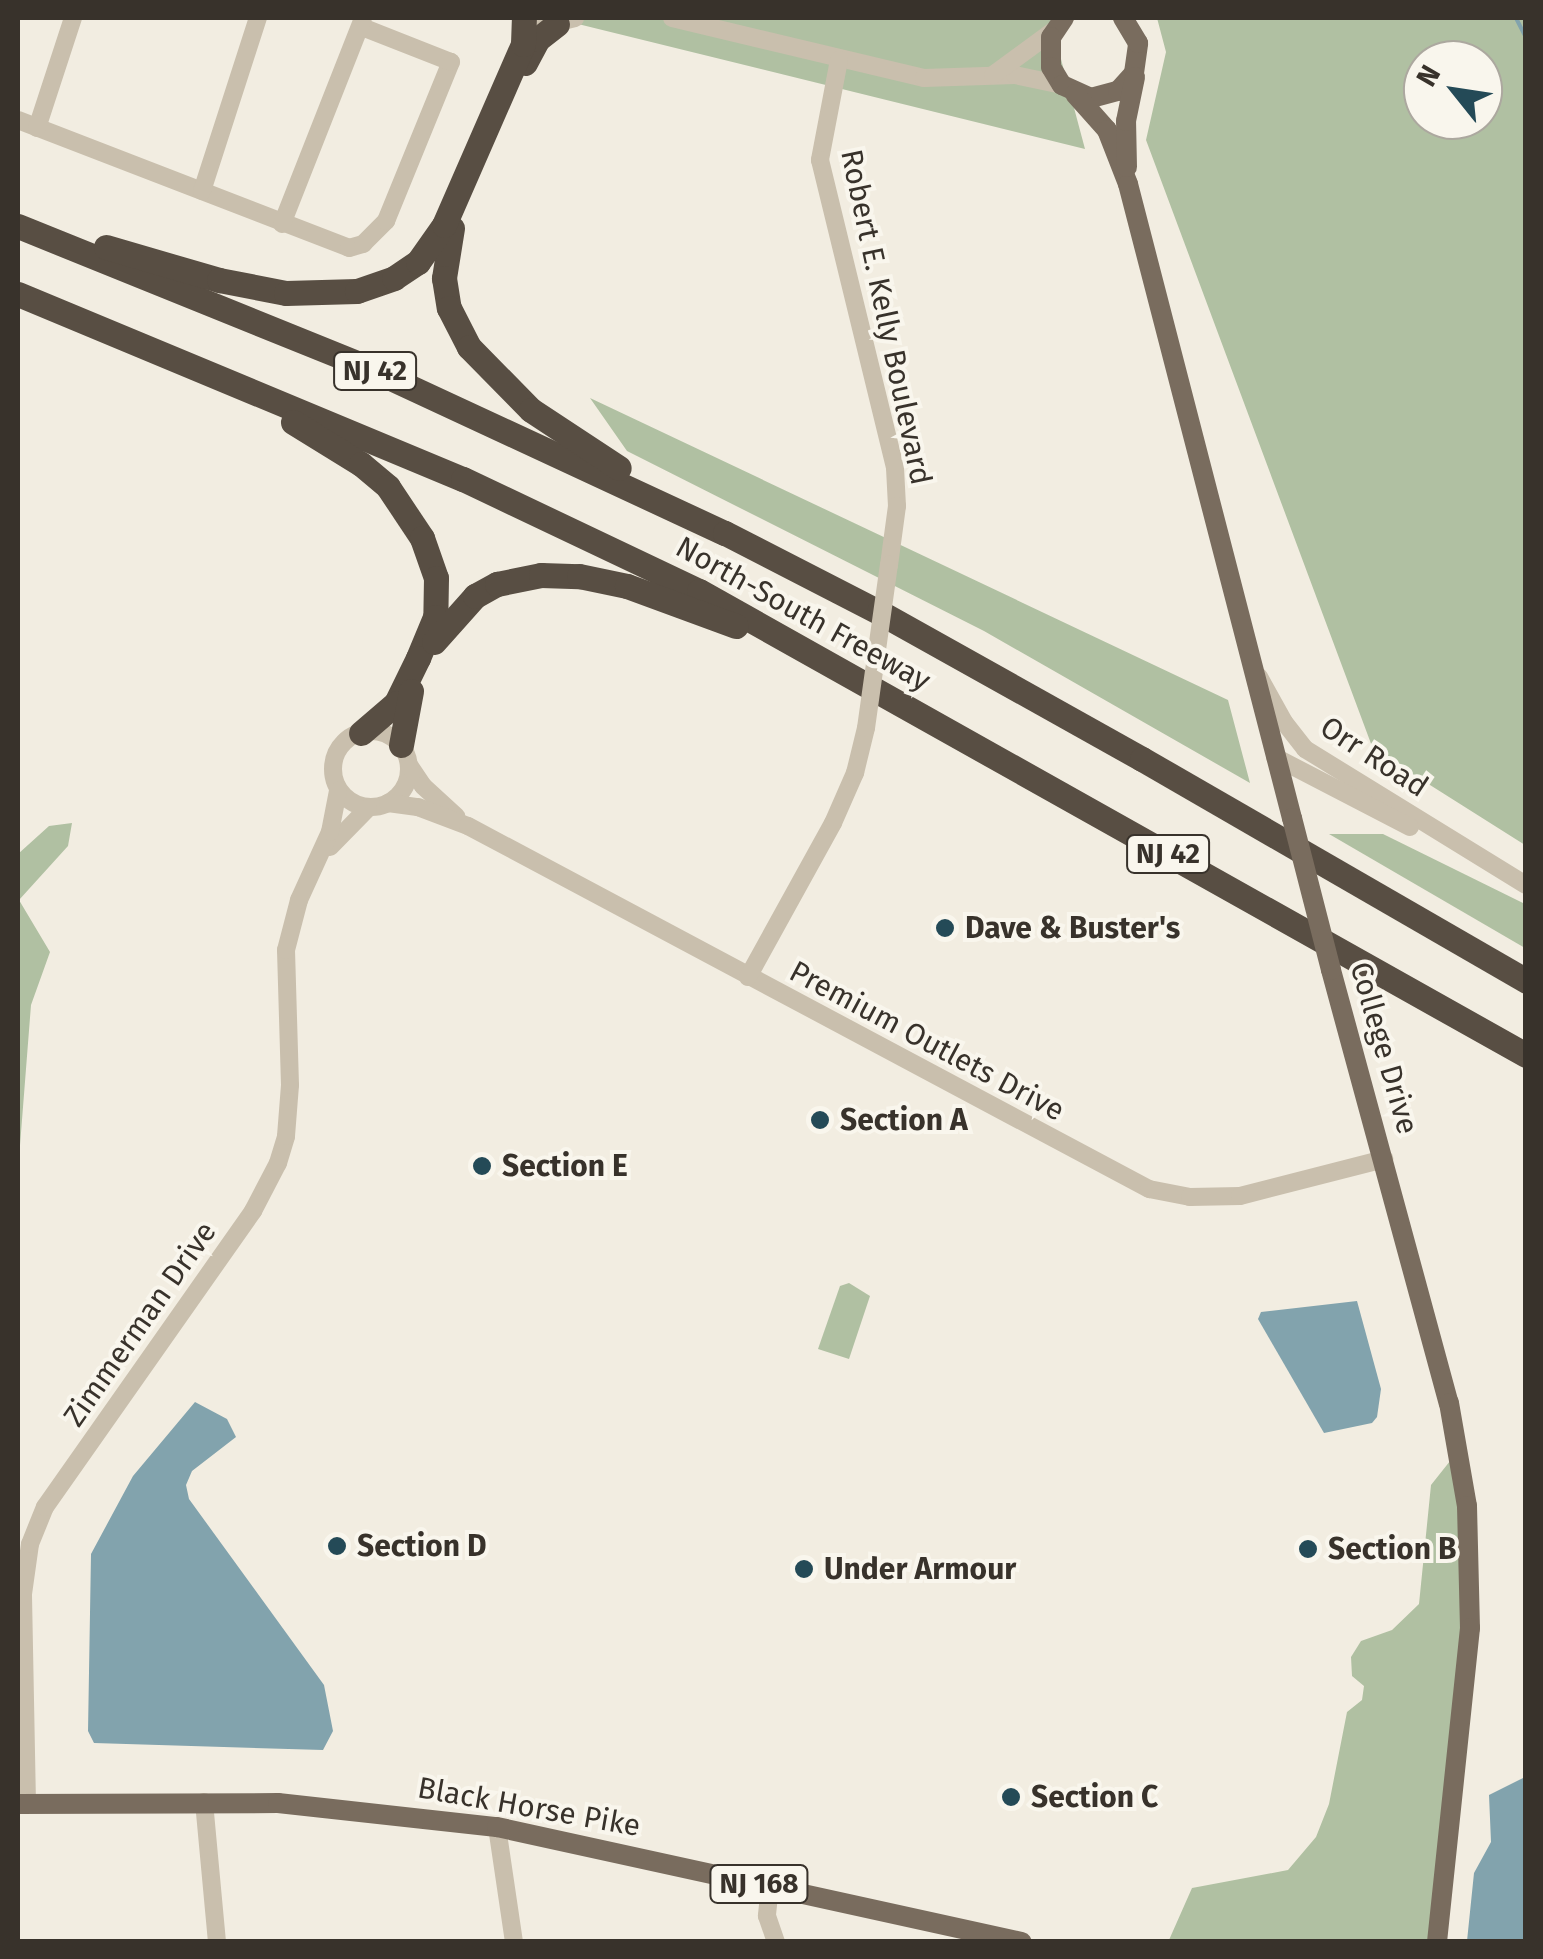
<!DOCTYPE html>
<style>
body{margin:0}
#map{position:relative;width:1543px;height:1959px;overflow:hidden;background:#f2ede1;font-family:"Fira Sans",sans-serif}
div>[style]{position:absolute}
.green>*{inset:0;background:#b0c0a2}
.water>*{inset:0;background:#82a3ad}
.stream>*{height:4px;margin:-2px;padding:0 2px;transform-origin:2px;border-radius:2px;background:#82a3ad}
.minor>*{height:18px;margin:-9px;padding:0 9px;transform-origin:9px;border-radius:9px;background:#c9bfad}
.minor>.ring{margin:-9px;padding:0;box-sizing:content-box;background:none;border:18px solid #c9bfad;border-radius:50%}
.major>*{height:20px;margin:-10px;padding:0 10px;transform-origin:10px;border-radius:10px;background:#796c5e}
.highway>*{height:25px;margin:-12.5px;padding:0 12.5px;transform-origin:12.5px;border-radius:12.5px;background:#584e43}
.minor-bridge>*{height:18px;margin:-9px;padding:0 9px;transform-origin:9px;border-radius:9px;background:#c9bfad}
.major-bridge>*{height:20px;margin:-10px;padding:0 10px;transform-origin:10px;border-radius:10px;background:#796c5e}
.dots>*{width:28px;height:28px;translate:-50% -50%;box-sizing:border-box;border:5px solid #f9f6ed;border-radius:50%}
span{translate:-50% -50%;white-space:nowrap;text-align:center;line-height:1.15;-webkit-text-stroke:8px #f9f6ed;paint-order:stroke}
.shield-label span{padding:2px 8px;background:#f9f6ed;border:2px solid;border-radius:8px;-webkit-text-stroke-width:0}
.shield-label{font-size:28px;color:#38322b;font-weight:700}
.street-label{font-size:30px;color:#38322b}
.poi-label{font-size:30px;color:#38322b;font-weight:700}
.left{translate:0 -50%;text-align:left}
.frame{position:absolute;inset:0;border:20px solid #38322b;pointer-events:none}
.north{position:absolute;left:1403px;top:40px;width:100px;height:100px;box-sizing:border-box;background:#f9f6ed;border:2px solid #aca89f;border-radius:50%;rotate:300deg;font-size:28px;font-weight:700;line-height:40px;text-align:center;color:#38322b}
.north::after{content:'';display:block;margin:auto;width:35px;height:45px;background:#244a57;clip-path:polygon(50% 0,100% 100%,50% 72%,0 100%)}
</style>
<div id="map">
<div class="green">
<i style="clip-path:polygon(581px 18px,1050px 18px,1085px 149px,578px 24px)"></i>
<i style="clip-path:polygon(evenodd,1157px 18px,1525px 18px,1525px 845px,1373px 749px,1146px 140px,1166px 52px,1157px 18px,1483px 60px,1483px 120px,1423px 120px,1423px 60px,1483px 60px)"></i>
<i style="clip-path:polygon(590px 398px,1228px 700px,1250px 783px,984px 631px,627px 451px)"></i>
<i style="clip-path:polygon(72px 823px,68px 846px,19px 900px,50px 952px,31px 1005px,18px 1171px,18px 854px,49px 826px)"></i>
<i style="clip-path:polygon(1329px 834px,1383px 834px,1525px 904px,1525px 948px)"></i>
<i style="clip-path:polygon(849px 1283px,870px 1296px,849px 1359px,818px 1349px,840px 1286px)"></i>
<i style="clip-path:polygon(1458px 1451px,1471px 1558px,1437px 1941px,1116px 1942px,1169px 1940px,1192px 1888px,1288px 1870px,1316px 1837px,1329px 1804px,1347px 1712px,1362px 1700px,1364px 1686px,1352px 1676px,1351px 1657px,1361px 1641px,1392px 1630px,1419px 1604px,1431px 1485px)"></i>
</div>
<div class="water">
<i style="clip-path:polygon(1357px 1301px,1381px 1389px,1377px 1417px,1372px 1423px,1324px 1433px,1258px 1319px,1261px 1312px)"></i>
<i style="clip-path:polygon(195px 1402px,227px 1419px,236px 1437px,192px 1471px,186px 1485px,189px 1499px,324px 1685px,333px 1731px,323px 1750px,94px 1743px,88px 1731px,91px 1554px,133px 1476px)"></i>
<i style="clip-path:polygon(1525px 1777px,1525px 1941px,1467px 1941px,1474px 1873px,1491px 1842px,1489px 1795px)"></i>
</div>
<div class="stream">
<i style="left:1516px;top:18px;width:22px;rotate:63deg"></i>
</div>
<div class="minor">
<i style="left:531px;top:18px;width:21px;rotate:17deg"></i>
<i style="left:551px;top:24px;width:25px;rotate:-14deg"></i>
<i style="left:672px;top:18px;width:259px;rotate:13.4deg"></i>
<i style="left:924px;top:78px;width:91px;rotate:-1.9deg"></i>
<i style="left:1015px;top:75px;width:48px;rotate:12deg"></i>
<i style="left:839px;top:60px;width:102px;rotate:100.8deg"></i>
<i style="left:820px;top:160px;width:317px;rotate:76.3deg"></i>
<i style="left:895px;top:468px;width:38px;rotate:87deg"></i>
<i style="left:897px;top:506px;width:60px;rotate:97.7deg"></i>
<i style="left:993px;top:75px;width:74px;rotate:-36.3deg"></i>
<i style="left:18px;top:120px;width:355px;rotate:21.1deg"></i>
<i style="left:349px;top:248px;width:15px;rotate:-16deg"></i>
<i style="left:363px;top:244px;width:33px;rotate:-45deg"></i>
<i style="left:386px;top:221px;width:172px;rotate:-67.8deg"></i>
<i style="left:451px;top:62px;width:96px;rotate:-158.5deg"></i>
<i style="left:37px;top:128px;width:116px;rotate:-71.9deg"></i>
<i style="left:202px;top:191px;width:182px;rotate:-72.1deg"></i>
<i style="left:282px;top:224px;width:221px;rotate:-68.5deg"></i>
<i style="left:1259px;top:677px;width:51px;rotate:60.9deg"></i>
<i style="left:1284px;top:722px;width:34px;rotate:52deg"></i>
<i style="left:1305px;top:749px;width:259px;rotate:31.6deg"></i>
<i class="ring" style="left:333px;top:731px;width:58px;height:58px"></i>
<i style="left:1275px;top:757px;width:152px;rotate:27.4deg"></i>
<i style="left:409px;top:765px;width:25px;rotate:56deg"></i>
<i style="left:423px;top:786px;width:45px;rotate:42.3deg"></i>
<i style="left:388px;top:803px;width:30px;rotate:8deg"></i>
<i style="left:418px;top:807px;width:53px;rotate:20.8deg"></i>
<i style="left:468px;top:826px;width:772px;rotate:28.06deg"></i>
<i style="left:1149px;top:1189px;width:42px;rotate:11deg"></i>
<i style="left:1190px;top:1197px;width:50px;rotate:-1.1deg"></i>
<i style="left:1240px;top:1196px;width:149px;rotate:-14.4deg"></i>
<i style="left:330px;top:847px;width:54px;rotate:-45.7deg"></i>
<i style="left:748px;top:977px;width:176px;rotate:-61.1deg"></i>
<i style="left:833px;top:823px;width:55px;rotate:-66.3deg"></i>
<i style="left:855px;top:773px;width:46px;rotate:-76.3deg"></i>
<i style="left:204px;top:1802px;width:141px;rotate:84.7deg"></i>
<i style="left:27px;top:1804px;width:210px;rotate:-91.1deg"></i>
<i style="left:23px;top:1594px;width:50px;rotate:-82deg"></i>
<i style="left:30px;top:1544px;width:40px;rotate:-68deg"></i>
<i style="left:45px;top:1507px;width:362px;rotate:-54.9deg"></i>
<i style="left:253px;top:1211px;width:54px;rotate:-62.5deg"></i>
<i style="left:278px;top:1163px;width:28px;rotate:-73deg"></i>
<i style="left:286px;top:1136px;width:51px;rotate:-85.5deg"></i>
<i style="left:290px;top:1085px;width:135px;rotate:-91.7deg"></i>
<i style="left:286px;top:950px;width:52px;rotate:-75.4deg"></i>
<i style="left:299px;top:900px;width:75px;rotate:-65.5deg"></i>
<i style="left:330px;top:832px;width:42px;rotate:-79deg"></i>
<i style="left:497px;top:1827px;width:116px;rotate:81.6deg"></i>
<i style="left:770px;top:1886px;width:30px;rotate:96deg"></i>
<i style="left:767px;top:1916px;width:28px;rotate:71deg"></i>
</div>
<div class="major">
<i style="left:1064px;top:18px;width:23px;rotate:124deg"></i>
<i style="left:1051px;top:37px;width:30px;rotate:90deg"></i>
<i style="left:1051px;top:67px;width:21px;rotate:59deg"></i>
<i style="left:1062px;top:85px;width:32px;rotate:24deg"></i>
<i style="left:1091px;top:98px;width:28px;rotate:-15deg"></i>
<i style="left:1118px;top:91px;width:24px;rotate:-48deg"></i>
<i style="left:1134px;top:73px;width:30px;rotate:-82deg"></i>
<i style="left:1138px;top:43px;width:29px;rotate:-121deg"></i>
<i style="left:1075px;top:94px;width:48px;rotate:48.4deg"></i>
<i style="left:1107px;top:130px;width:58px;rotate:68.7deg"></i>
<i style="left:1128px;top:184px;width:655px;rotate:75.5deg"></i>
<i style="left:1127px;top:167px;width:46px;rotate:-91.2deg"></i>
<i style="left:1126px;top:121px;width:45px;rotate:-78.4deg"></i>
<i style="left:1331px;top:970px;width:449px;rotate:74.8deg"></i>
<i style="left:1449px;top:1403px;width:105px;rotate:80.1deg"></i>
<i style="left:1467px;top:1506px;width:122px;rotate:88.6deg"></i>
<i style="left:1470px;top:1628px;width:316px;rotate:96deg"></i>
<i style="left:18px;top:1804px;width:260px;rotate:-0.2deg"></i>
<i style="left:278px;top:1803px;width:220px;rotate:6.3deg"></i>
<i style="left:497px;top:1827px;width:537px;rotate:12.36deg"></i>
</div>
<div class="highway">
<i style="left:525px;top:63px;width:27px;rotate:-62deg"></i>
<i style="left:538px;top:39px;width:24px;rotate:-38deg"></i>
<i style="left:18px;top:226px;width:379px;rotate:22deg"></i>
<i style="left:369px;top:368px;width:392px;rotate:24.9deg"></i>
<i style="left:725px;top:533px;width:173px;rotate:27.2deg"></i>
<i style="left:879px;top:612px;width:301px;rotate:29.2deg"></i>
<i style="left:1142px;top:759px;width:444px;rotate:30deg"></i>
<i style="left:452px;top:228px;width:51px;rotate:99.1deg"></i>
<i style="left:444px;top:278px;width:30px;rotate:81deg"></i>
<i style="left:449px;top:308px;width:44px;rotate:62.9deg"></i>
<i style="left:469px;top:347px;width:88px;rotate:45.5deg"></i>
<i style="left:531px;top:410px;width:105px;rotate:33.4deg"></i>
<i style="left:106px;top:247px;width:118px;rotate:16.3deg"></i>
<i style="left:219px;top:280px;width:68px;rotate:11deg"></i>
<i style="left:286px;top:293px;width:71px;rotate:-1.6deg"></i>
<i style="left:357px;top:291px;width:39px;rotate:-19deg"></i>
<i style="left:394px;top:278px;width:29px;rotate:-34deg"></i>
<i style="left:418px;top:262px;width:45px;rotate:-54.9deg"></i>
<i style="left:444px;top:225px;width:197px;rotate:-66.4deg"></i>
<i style="left:523px;top:44px;width:26px;rotate:-88deg"></i>
<i style="left:18px;top:294px;width:482px;rotate:22.6deg"></i>
<i style="left:463px;top:479px;width:261px;rotate:25.4deg"></i>
<i style="left:699px;top:591px;width:948px;rotate:29.3deg"></i>
<i style="left:293px;top:422px;width:80px;rotate:31.7deg"></i>
<i style="left:361px;top:464px;width:35px;rotate:40deg"></i>
<i style="left:388px;top:487px;width:61px;rotate:56.3deg"></i>
<i style="left:422px;top:538px;width:42px;rotate:70.7deg"></i>
<i style="left:436px;top:578px;width:39px;rotate:91deg"></i>
<i style="left:435px;top:617px;width:44px;rotate:112.5deg"></i>
<i style="left:418px;top:658px;width:50px;rotate:116.1deg"></i>
<i style="left:396px;top:703px;width:46px;rotate:139.4deg"></i>
<i style="left:434px;top:642px;width:62px;rotate:-48.3deg"></i>
<i style="left:475px;top:596px;width:25px;rotate:-29deg"></i>
<i style="left:497px;top:584px;width:45px;rotate:-11.6deg"></i>
<i style="left:541px;top:575px;width:38px;rotate:2deg"></i>
<i style="left:579px;top:576px;width:49px;rotate:11.8deg"></i>
<i style="left:627px;top:586px;width:116px;rotate:20.2deg"></i>
<i style="left:401px;top:745px;width:55px;rotate:-79.5deg"></i>
</div>
<div class="minor-bridge">
<i style="left:866px;top:728px;width:165px;rotate:-82deg"></i>
</div>
<div class="major-bridge">
<i style="left:1292px;top:818px;width:157px;rotate:75.6deg"></i>
</div>
<div class="dots">
<i style="left:945px;top:928px;background:#244a57"></i>
<i style="left:820px;top:1120px;background:#244a57"></i>
<i style="left:482px;top:1166px;background:#244a57"></i>
<i style="left:337px;top:1546px;background:#244a57"></i>
<i style="left:1308px;top:1549px;background:#244a57"></i>
<i style="left:804px;top:1569px;background:#244a57"></i>
<i style="left:1011px;top:1797px;background:#244a57"></i>
</div>
<div class="shield-label">
<span style="left:375px;top:371px">NJ 42</span>
<span style="left:1168px;top:854px">NJ 42</span>
<span style="left:759px;top:1884px">NJ 168</span>
</div>
<div class="street-label">
<span style="left:886px;top:317px;rotate:78deg">Robert E. Kelly Boulevard</span>
<span style="left:803px;top:614px;rotate:29deg">North-South Freeway</span>
<span style="left:1374px;top:757px;rotate:33deg">Orr Road</span>
<span style="left:927px;top:1041px;rotate:28deg">Premium Outlets Drive</span>
<span style="left:1384px;top:1048px;rotate:74deg">College Drive</span>
<span style="left:140px;top:1324px;rotate:-55deg">Zimmerman Drive</span>
<span style="left:529px;top:1807px;rotate:10deg">Black Horse Pike</span>
</div>
<div class="poi-label">
<span class="left" style="left:965px;top:928px">Dave &amp; Buster's</span>
<span class="left" style="left:840px;top:1120px">Section A</span>
<span class="left" style="left:502px;top:1166px">Section E</span>
<span class="left" style="left:357px;top:1546px">Section D</span>
<span class="left" style="left:1328px;top:1549px">Section B</span>
<span class="left" style="left:824px;top:1569px">Under Armour</span>
<span class="left" style="left:1031px;top:1797px">Section C</span>
</div>
<div class="frame"></div>
<div class="north">N</div>
</div>
